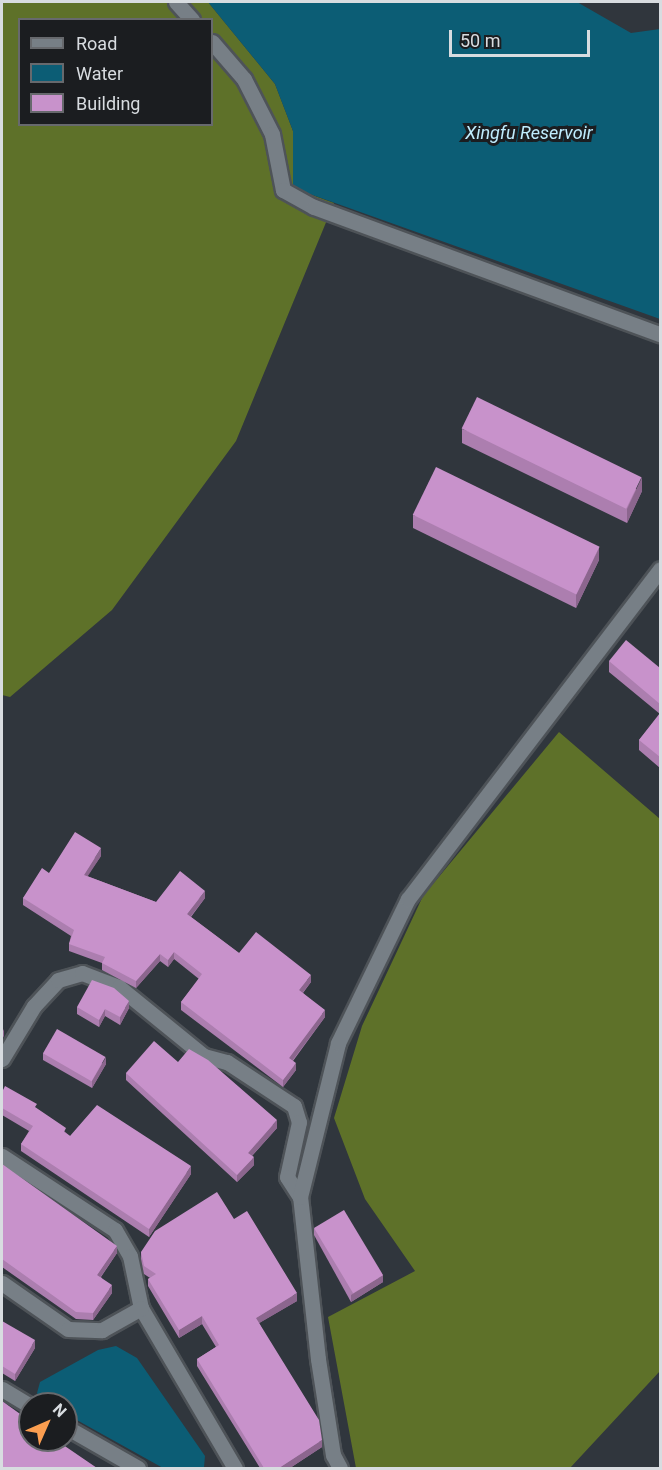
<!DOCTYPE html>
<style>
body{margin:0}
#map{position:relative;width:662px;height:1470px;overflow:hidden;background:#30363d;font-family:Roboto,sans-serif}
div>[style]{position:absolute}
.forest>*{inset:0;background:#5e7129}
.water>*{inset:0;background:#0c5d75}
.roads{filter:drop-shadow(2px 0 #4e5358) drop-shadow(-2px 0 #4e5358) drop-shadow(0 2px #4e5358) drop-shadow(0 -2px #4e5358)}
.street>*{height:15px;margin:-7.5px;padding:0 7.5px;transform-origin:7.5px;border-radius:7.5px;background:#777f86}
.wall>*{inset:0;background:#ac7eaf}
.shaded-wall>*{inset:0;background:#8c668e}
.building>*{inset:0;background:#c892cb;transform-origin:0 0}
span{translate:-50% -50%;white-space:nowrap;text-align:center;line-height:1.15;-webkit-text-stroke:6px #1b1d20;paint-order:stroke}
.water-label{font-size:18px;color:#bfecfd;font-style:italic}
.frame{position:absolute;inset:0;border:3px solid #d8dce0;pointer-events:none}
.legend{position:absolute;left:18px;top:18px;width:195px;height:108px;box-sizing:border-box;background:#1b1d20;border:2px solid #67696d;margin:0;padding:8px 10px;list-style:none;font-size:18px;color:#d8dce0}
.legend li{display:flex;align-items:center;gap:12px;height:30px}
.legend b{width:30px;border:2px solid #67696d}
.north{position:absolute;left:18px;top:1392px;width:60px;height:60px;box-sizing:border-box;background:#1b1d20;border:2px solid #67696d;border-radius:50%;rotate:45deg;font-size:16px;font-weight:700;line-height:24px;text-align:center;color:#d8dce0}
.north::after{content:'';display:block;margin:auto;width:21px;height:27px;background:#fb9e50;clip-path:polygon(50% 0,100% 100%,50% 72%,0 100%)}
.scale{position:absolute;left:449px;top:30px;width:141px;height:27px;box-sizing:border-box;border:3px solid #d8dce0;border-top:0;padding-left:8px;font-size:18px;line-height:21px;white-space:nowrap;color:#d8dce0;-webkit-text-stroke:4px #1b1d20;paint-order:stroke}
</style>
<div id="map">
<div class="forest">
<i style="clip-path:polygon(evenodd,2px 2px,208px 2px,275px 84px,293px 131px,293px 188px,334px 203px,236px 441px,112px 610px,10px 697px,2px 695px,2px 2px,20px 20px,212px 20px,212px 124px,20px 124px,20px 20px)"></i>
<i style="clip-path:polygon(559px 732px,660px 819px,660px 1371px,570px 1468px,356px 1468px,328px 1317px,415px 1271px,365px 1199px,334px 1118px,362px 1026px,423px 896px)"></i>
</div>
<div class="water">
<i style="clip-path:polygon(208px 2px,577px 2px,631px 33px,660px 29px,660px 319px,293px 188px,293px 131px,275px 84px)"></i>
<i style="clip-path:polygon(116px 1346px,137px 1358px,205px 1456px,204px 1467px,163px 1468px,66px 1414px,66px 1404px,40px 1400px,37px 1393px,40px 1382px,98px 1350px)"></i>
</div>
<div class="roads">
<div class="street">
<i style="left:176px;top:2px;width:24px;rotate:48deg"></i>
<i style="left:212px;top:42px;width:49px;rotate:49.1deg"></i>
<i style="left:244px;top:79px;width:62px;rotate:63deg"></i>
<i style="left:272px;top:134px;width:57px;rotate:78.9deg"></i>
<i style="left:283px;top:190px;width:35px;rotate:29deg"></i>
<i style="left:314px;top:207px;width:369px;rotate:20.2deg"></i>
<i style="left:2px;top:1059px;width:62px;rotate:-58.9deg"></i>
<i style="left:34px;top:1006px;width:35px;rotate:-47deg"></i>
<i style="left:58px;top:980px;width:25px;rotate:-16deg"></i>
<i style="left:82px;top:973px;width:40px;rotate:21deg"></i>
<i style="left:119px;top:987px;width:109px;rotate:39.1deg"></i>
<i style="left:204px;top:1056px;width:24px;rotate:15deg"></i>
<i style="left:227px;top:1062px;width:80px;rotate:33.3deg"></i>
<i style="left:294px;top:1106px;width:17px;rotate:73deg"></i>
<i style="left:299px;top:1122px;width:56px;rotate:102.3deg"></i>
<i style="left:287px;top:1177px;width:24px;rotate:57deg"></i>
<i style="left:2px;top:1156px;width:135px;rotate:33.2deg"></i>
<i style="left:115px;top:1230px;width:30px;rotate:60deg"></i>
<i style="left:130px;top:1256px;width:53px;rotate:78.1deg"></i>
<i style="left:141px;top:1308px;width:186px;rotate:59.6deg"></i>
<i style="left:2px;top:1283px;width:80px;rotate:34.9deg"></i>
<i style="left:68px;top:1329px;width:34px;rotate:2deg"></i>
<i style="left:102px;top:1330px;width:45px;rotate:-29.4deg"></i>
<i style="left:2px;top:1389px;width:33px;rotate:31deg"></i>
<i style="left:66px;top:1427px;width:83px;rotate:29.7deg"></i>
<i style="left:340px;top:1468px;width:15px;rotate:-118deg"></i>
<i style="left:333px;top:1455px;width:97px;rotate:-98.9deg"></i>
<i style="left:318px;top:1359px;width:163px;rotate:-96.3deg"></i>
<i style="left:300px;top:1197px;width:159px;rotate:-76.1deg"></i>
<i style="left:338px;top:1043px;width:160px;rotate:-64.1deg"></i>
<i style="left:408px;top:899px;width:415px;rotate:-52.6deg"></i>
</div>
</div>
<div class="wall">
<i style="clip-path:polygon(462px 429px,642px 491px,627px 523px,462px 443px)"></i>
<i style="clip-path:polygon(413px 515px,599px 560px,576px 608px,413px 528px)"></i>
<i style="clip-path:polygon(609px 661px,660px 668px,660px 768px,639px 750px,639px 740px,660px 714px,609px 672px)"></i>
<i style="clip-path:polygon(101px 856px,87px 876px,156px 902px,205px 898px,191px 917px,239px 953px,311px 982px,303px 993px,325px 1017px,293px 1061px,296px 1070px,283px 1087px,181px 1010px,181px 1002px,199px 979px,174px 959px,168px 967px,160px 961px,136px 988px,102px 970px,102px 963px,69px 951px,69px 944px,71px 936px,23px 905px,23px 898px,49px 873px)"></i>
<i style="clip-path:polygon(77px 1007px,129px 1008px,120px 1025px,105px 1016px,99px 1027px,77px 1014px)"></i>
<i style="clip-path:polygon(43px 1053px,106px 1064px,92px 1088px,43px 1060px)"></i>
<i style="clip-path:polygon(178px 1062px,277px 1128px,252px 1156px,254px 1165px,237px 1182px,126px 1080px,126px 1073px)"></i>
<i style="clip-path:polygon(2px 1092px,37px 1109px,70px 1136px,191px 1174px,149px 1237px,21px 1151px,21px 1144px,29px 1131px,2px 1115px)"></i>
<i style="clip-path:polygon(2px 1164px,117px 1253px,101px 1277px,112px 1293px,93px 1320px,76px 1319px,2px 1267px)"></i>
<i style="clip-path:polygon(234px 1219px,297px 1301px,259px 1323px,322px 1447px,290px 1468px,260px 1468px,197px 1366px,197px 1359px,216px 1347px,202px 1324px,179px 1338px,148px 1286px,148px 1279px,150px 1278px,144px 1274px,141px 1259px,141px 1252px)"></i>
<i style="clip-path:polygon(314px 1228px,383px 1282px,351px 1302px,314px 1235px)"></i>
<i style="clip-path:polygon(2px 1321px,35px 1348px,15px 1381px,2px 1373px)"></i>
</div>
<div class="shaded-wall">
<i style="clip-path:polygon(642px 477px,642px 491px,627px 523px,627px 509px)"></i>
<i style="clip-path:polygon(599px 547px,599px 560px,576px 608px,576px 594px)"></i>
<i style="clip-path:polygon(101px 848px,101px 856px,84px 882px,84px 875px)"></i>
<i style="clip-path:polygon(205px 891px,205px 898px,187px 921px,187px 914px)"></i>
<i style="clip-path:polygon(174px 952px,174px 959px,168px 967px,168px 960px)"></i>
<i style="clip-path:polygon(160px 954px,160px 961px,136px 988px,136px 981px)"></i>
<i style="clip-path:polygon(311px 975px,311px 982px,299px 997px,299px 990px)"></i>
<i style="clip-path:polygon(129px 1001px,129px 1008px,120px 1025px,120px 1017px)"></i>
<i style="clip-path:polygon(105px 1009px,105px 1016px,99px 1027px,99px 1020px)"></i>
<i style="clip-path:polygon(325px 1010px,325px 1017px,289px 1065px,289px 1058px)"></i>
<i style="clip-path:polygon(4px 1029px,4px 1036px,2px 1040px,2px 1033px)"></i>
<i style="clip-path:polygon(106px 1057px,106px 1064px,92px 1088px,92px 1081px)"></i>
<i style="clip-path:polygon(296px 1063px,296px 1070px,283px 1087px,283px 1080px)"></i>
<i style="clip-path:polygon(277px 1120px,277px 1128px,248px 1160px,248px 1153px)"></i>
<i style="clip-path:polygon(254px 1157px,254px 1165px,237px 1182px,237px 1175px)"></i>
<i style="clip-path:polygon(191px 1166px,191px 1174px,149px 1237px,149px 1229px)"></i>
<i style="clip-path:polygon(117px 1246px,117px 1253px,97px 1282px,97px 1275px)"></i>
<i style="clip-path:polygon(383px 1275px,383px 1282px,351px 1302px,351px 1295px)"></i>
<i style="clip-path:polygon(112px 1285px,112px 1293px,93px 1320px,93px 1313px)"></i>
<i style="clip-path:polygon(297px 1293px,297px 1301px,256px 1325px,256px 1318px)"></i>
<i style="clip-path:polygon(202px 1316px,202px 1324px,179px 1338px,179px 1330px)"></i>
<i style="clip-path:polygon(35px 1340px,35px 1348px,15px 1381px,15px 1374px)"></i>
<i style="clip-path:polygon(322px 1440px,322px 1447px,290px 1468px,279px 1468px)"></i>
</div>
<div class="building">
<i style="left:477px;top:397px;width:183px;height:35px;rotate:26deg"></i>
<i style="left:436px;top:467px;width:182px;height:53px;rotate:26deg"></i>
<i style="clip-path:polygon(626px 640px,660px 668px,660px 704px,609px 661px)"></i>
<i style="clip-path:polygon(660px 713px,660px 757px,639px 740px)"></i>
<i style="clip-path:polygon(75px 832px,101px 848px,84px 875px,156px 902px,180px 871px,205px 891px,187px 914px,239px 953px,256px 932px,311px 975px,299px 990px,325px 1010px,289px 1058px,296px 1063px,283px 1080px,181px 1002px,202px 974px,174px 952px,168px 960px,160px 954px,136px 981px,102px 963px,105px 957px,69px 944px,74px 930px,23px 898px,42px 868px,49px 873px)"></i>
<i style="clip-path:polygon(92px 980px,114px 988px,129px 1001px,120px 1017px,105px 1009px,99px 1020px,77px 1007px)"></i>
<i style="left:57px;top:1029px;width:56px;height:28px;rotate:30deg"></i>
<i style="clip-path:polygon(154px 1041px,178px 1062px,189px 1049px,208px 1060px,277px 1120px,248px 1153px,254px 1157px,237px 1175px,126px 1073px)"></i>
<i style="clip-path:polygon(5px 1086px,37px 1104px,35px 1107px,66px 1128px,64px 1132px,70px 1136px,97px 1105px,191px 1166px,149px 1229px,21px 1144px,33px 1126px,2px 1108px,2px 1092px)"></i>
<i style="clip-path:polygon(2px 1164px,117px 1246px,97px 1275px,112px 1285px,93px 1313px,76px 1312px,2px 1259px)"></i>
<i style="clip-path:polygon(217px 1192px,234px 1219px,247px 1211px,297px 1293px,256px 1318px,319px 1420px,322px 1440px,279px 1468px,264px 1468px,197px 1359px,219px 1345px,202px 1316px,179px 1330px,148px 1279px,156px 1274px,144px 1266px,141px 1252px,155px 1231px)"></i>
<i style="left:344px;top:1210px;width:76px;height:35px;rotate:59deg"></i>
<i style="clip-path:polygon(2px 1321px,35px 1340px,15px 1374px,2px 1366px)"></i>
<i style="clip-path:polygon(2px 1401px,30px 1421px,30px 1440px,56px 1440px,97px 1468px,2px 1468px)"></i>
</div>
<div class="water-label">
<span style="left:529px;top:133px">Xingfu Reservoir</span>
</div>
<div class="frame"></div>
<ul class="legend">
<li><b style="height:8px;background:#777f86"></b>Road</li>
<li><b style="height:16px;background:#0c5d75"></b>Water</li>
<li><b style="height:16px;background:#c892cb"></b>Building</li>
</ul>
<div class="north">N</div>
<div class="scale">50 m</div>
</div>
